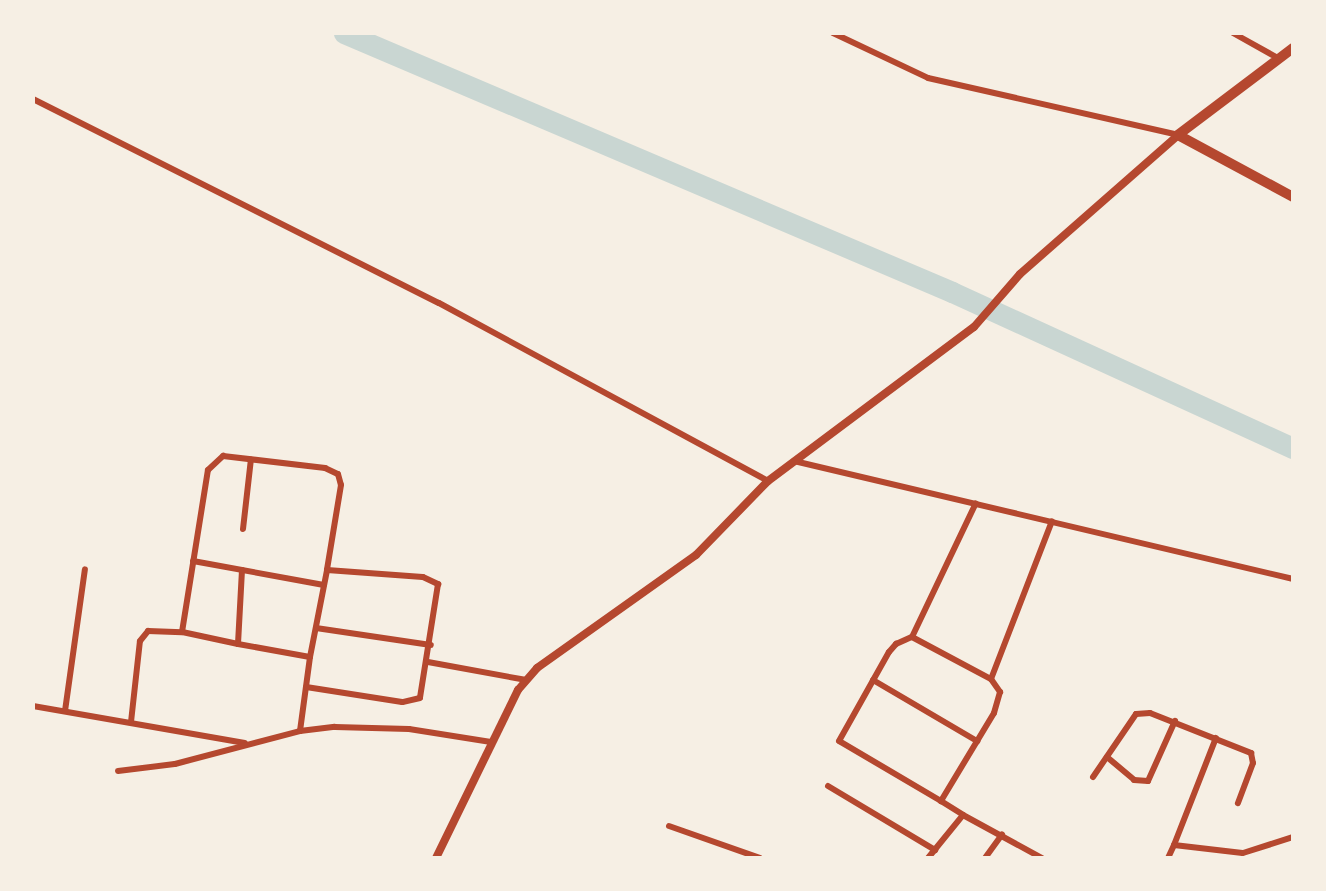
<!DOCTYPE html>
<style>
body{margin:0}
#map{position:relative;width:1326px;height:891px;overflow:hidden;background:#f6efe4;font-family:"PT Serif",serif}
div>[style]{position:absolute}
.river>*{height:21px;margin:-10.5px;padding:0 10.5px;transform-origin:10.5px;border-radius:10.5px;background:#c9d6d2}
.minor>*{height:6px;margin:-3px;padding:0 3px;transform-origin:3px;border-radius:3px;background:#b5482f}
.tertiary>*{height:8px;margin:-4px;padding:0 4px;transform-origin:4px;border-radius:4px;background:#b5482f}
.trunk>*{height:10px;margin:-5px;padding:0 5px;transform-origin:5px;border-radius:5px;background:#b5482f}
span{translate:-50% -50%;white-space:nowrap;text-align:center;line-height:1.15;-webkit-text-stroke:7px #f6efe4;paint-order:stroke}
.frame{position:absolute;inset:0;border:35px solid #f6efe4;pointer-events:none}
</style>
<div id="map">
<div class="river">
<i style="left:344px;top:33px;width:661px;rotate:23.07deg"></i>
<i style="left:952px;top:292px;width:375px;rotate:24.6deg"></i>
</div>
<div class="minor">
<i style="left:833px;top:33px;width:105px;rotate:25.3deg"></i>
<i style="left:928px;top:78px;width:256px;rotate:12.8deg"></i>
<i style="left:1233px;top:33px;width:51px;rotate:29.1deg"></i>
<i style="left:33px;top:99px;width:454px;rotate:26.7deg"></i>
<i style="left:439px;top:303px;width:374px;rotate:28.4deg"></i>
<i style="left:794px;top:461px;width:513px;rotate:13.3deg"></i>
<i style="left:243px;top:529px;width:70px;rotate:-83.5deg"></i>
<i style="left:193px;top:561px;width:133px;rotate:10.4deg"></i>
<i style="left:242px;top:570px;width:74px;rotate:93.1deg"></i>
<i style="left:238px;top:644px;width:57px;rotate:-167.9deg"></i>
<i style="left:182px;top:632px;width:164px;rotate:-80.9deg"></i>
<i style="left:208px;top:470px;width:21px;rotate:-43deg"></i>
<i style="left:223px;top:456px;width:103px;rotate:6.7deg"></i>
<i style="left:325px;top:468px;width:14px;rotate:25deg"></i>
<i style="left:338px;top:474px;width:11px;rotate:75deg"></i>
<i style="left:341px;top:485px;width:86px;rotate:99.4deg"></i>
<i style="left:316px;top:628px;width:116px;rotate:8.4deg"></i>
<i style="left:912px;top:637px;width:89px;rotate:28deg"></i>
<i style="left:991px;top:679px;width:16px;rotate:55deg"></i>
<i style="left:1000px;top:692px;width:22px;rotate:106deg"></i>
<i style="left:994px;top:713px;width:103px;rotate:121.1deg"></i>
<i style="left:941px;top:801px;width:118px;rotate:-149.5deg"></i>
<i style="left:839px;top:741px;width:102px;rotate:-60.7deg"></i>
<i style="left:889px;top:652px;width:11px;rotate:-49deg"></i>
<i style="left:896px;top:644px;width:17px;rotate:-24deg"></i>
<i style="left:912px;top:637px;width:148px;rotate:-64.5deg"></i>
<i style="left:238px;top:644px;width:73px;rotate:10.2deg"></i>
<i style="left:428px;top:662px;width:100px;rotate:10.4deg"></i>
<i style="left:991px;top:679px;width:169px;rotate:-68.9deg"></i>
<i style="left:873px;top:680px;width:121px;rotate:30.4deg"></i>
<i style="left:33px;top:706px;width:215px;rotate:9.9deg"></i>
<i style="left:65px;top:711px;width:143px;rotate:-82deg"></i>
<i style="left:131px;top:722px;width:81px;rotate:-83.7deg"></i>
<i style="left:140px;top:641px;width:13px;rotate:-51deg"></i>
<i style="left:148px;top:631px;width:34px;rotate:2deg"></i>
<i style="left:300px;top:731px;width:75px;rotate:-82.3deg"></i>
<i style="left:310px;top:657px;width:89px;rotate:-78.9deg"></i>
<i style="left:327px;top:570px;width:96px;rotate:4.2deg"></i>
<i style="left:423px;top:577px;width:17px;rotate:25deg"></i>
<i style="left:438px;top:584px;width:115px;rotate:99deg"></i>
<i style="left:420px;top:698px;width:18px;rotate:167deg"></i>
<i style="left:402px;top:702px;width:97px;rotate:-171.1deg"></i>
<i style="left:1107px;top:757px;width:35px;rotate:40deg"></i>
<i style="left:1134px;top:780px;width:14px;rotate:4deg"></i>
<i style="left:1148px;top:781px;width:66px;rotate:-65.8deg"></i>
<i style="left:118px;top:771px;width:57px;rotate:-7deg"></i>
<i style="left:175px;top:764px;width:129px;rotate:-14.8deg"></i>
<i style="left:300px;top:731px;width:35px;rotate:-7deg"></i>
<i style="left:335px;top:727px;width:74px;rotate:1.5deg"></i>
<i style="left:409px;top:729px;width:83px;rotate:9deg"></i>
<i style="left:1093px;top:777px;width:76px;rotate:-55.7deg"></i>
<i style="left:1136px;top:714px;width:14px;rotate:-4deg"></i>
<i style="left:1150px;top:713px;width:109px;rotate:21.6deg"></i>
<i style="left:1251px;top:753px;width:10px;rotate:79deg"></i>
<i style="left:1253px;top:763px;width:43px;rotate:110.6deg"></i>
<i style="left:828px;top:786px;width:125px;rotate:30.9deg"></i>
<i style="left:941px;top:801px;width:26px;rotate:32deg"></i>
<i style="left:669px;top:826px;width:96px;rotate:19.4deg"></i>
<i style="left:1174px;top:845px;width:115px;rotate:-68.6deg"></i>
<i style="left:928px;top:858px;width:55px;rotate:-50.9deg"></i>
<i style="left:963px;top:815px;width:90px;rotate:28.6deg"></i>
<i style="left:985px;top:858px;width:29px;rotate:-54deg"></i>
<i style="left:1168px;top:858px;width:14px;rotate:-65deg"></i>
<i style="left:1174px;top:845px;width:69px;rotate:6.6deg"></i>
<i style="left:1243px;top:853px;width:52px;rotate:-17.7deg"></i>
</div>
<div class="tertiary">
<i style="left:436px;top:858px;width:187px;rotate:-64deg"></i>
<i style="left:518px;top:690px;width:29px;rotate:-49deg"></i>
<i style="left:537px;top:668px;width:195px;rotate:-35.4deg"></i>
<i style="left:696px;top:555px;width:103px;rotate:-45.8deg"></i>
<i style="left:768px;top:481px;width:257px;rotate:-36.8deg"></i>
<i style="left:974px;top:327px;width:70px;rotate:-49deg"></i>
<i style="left:1020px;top:274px;width:210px;rotate:-41.3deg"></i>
</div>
<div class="trunk">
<i style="left:1293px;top:48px;width:144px;rotate:142.9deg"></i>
<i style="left:1178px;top:135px;width:131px;rotate:28.3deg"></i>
</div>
<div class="frame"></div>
</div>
